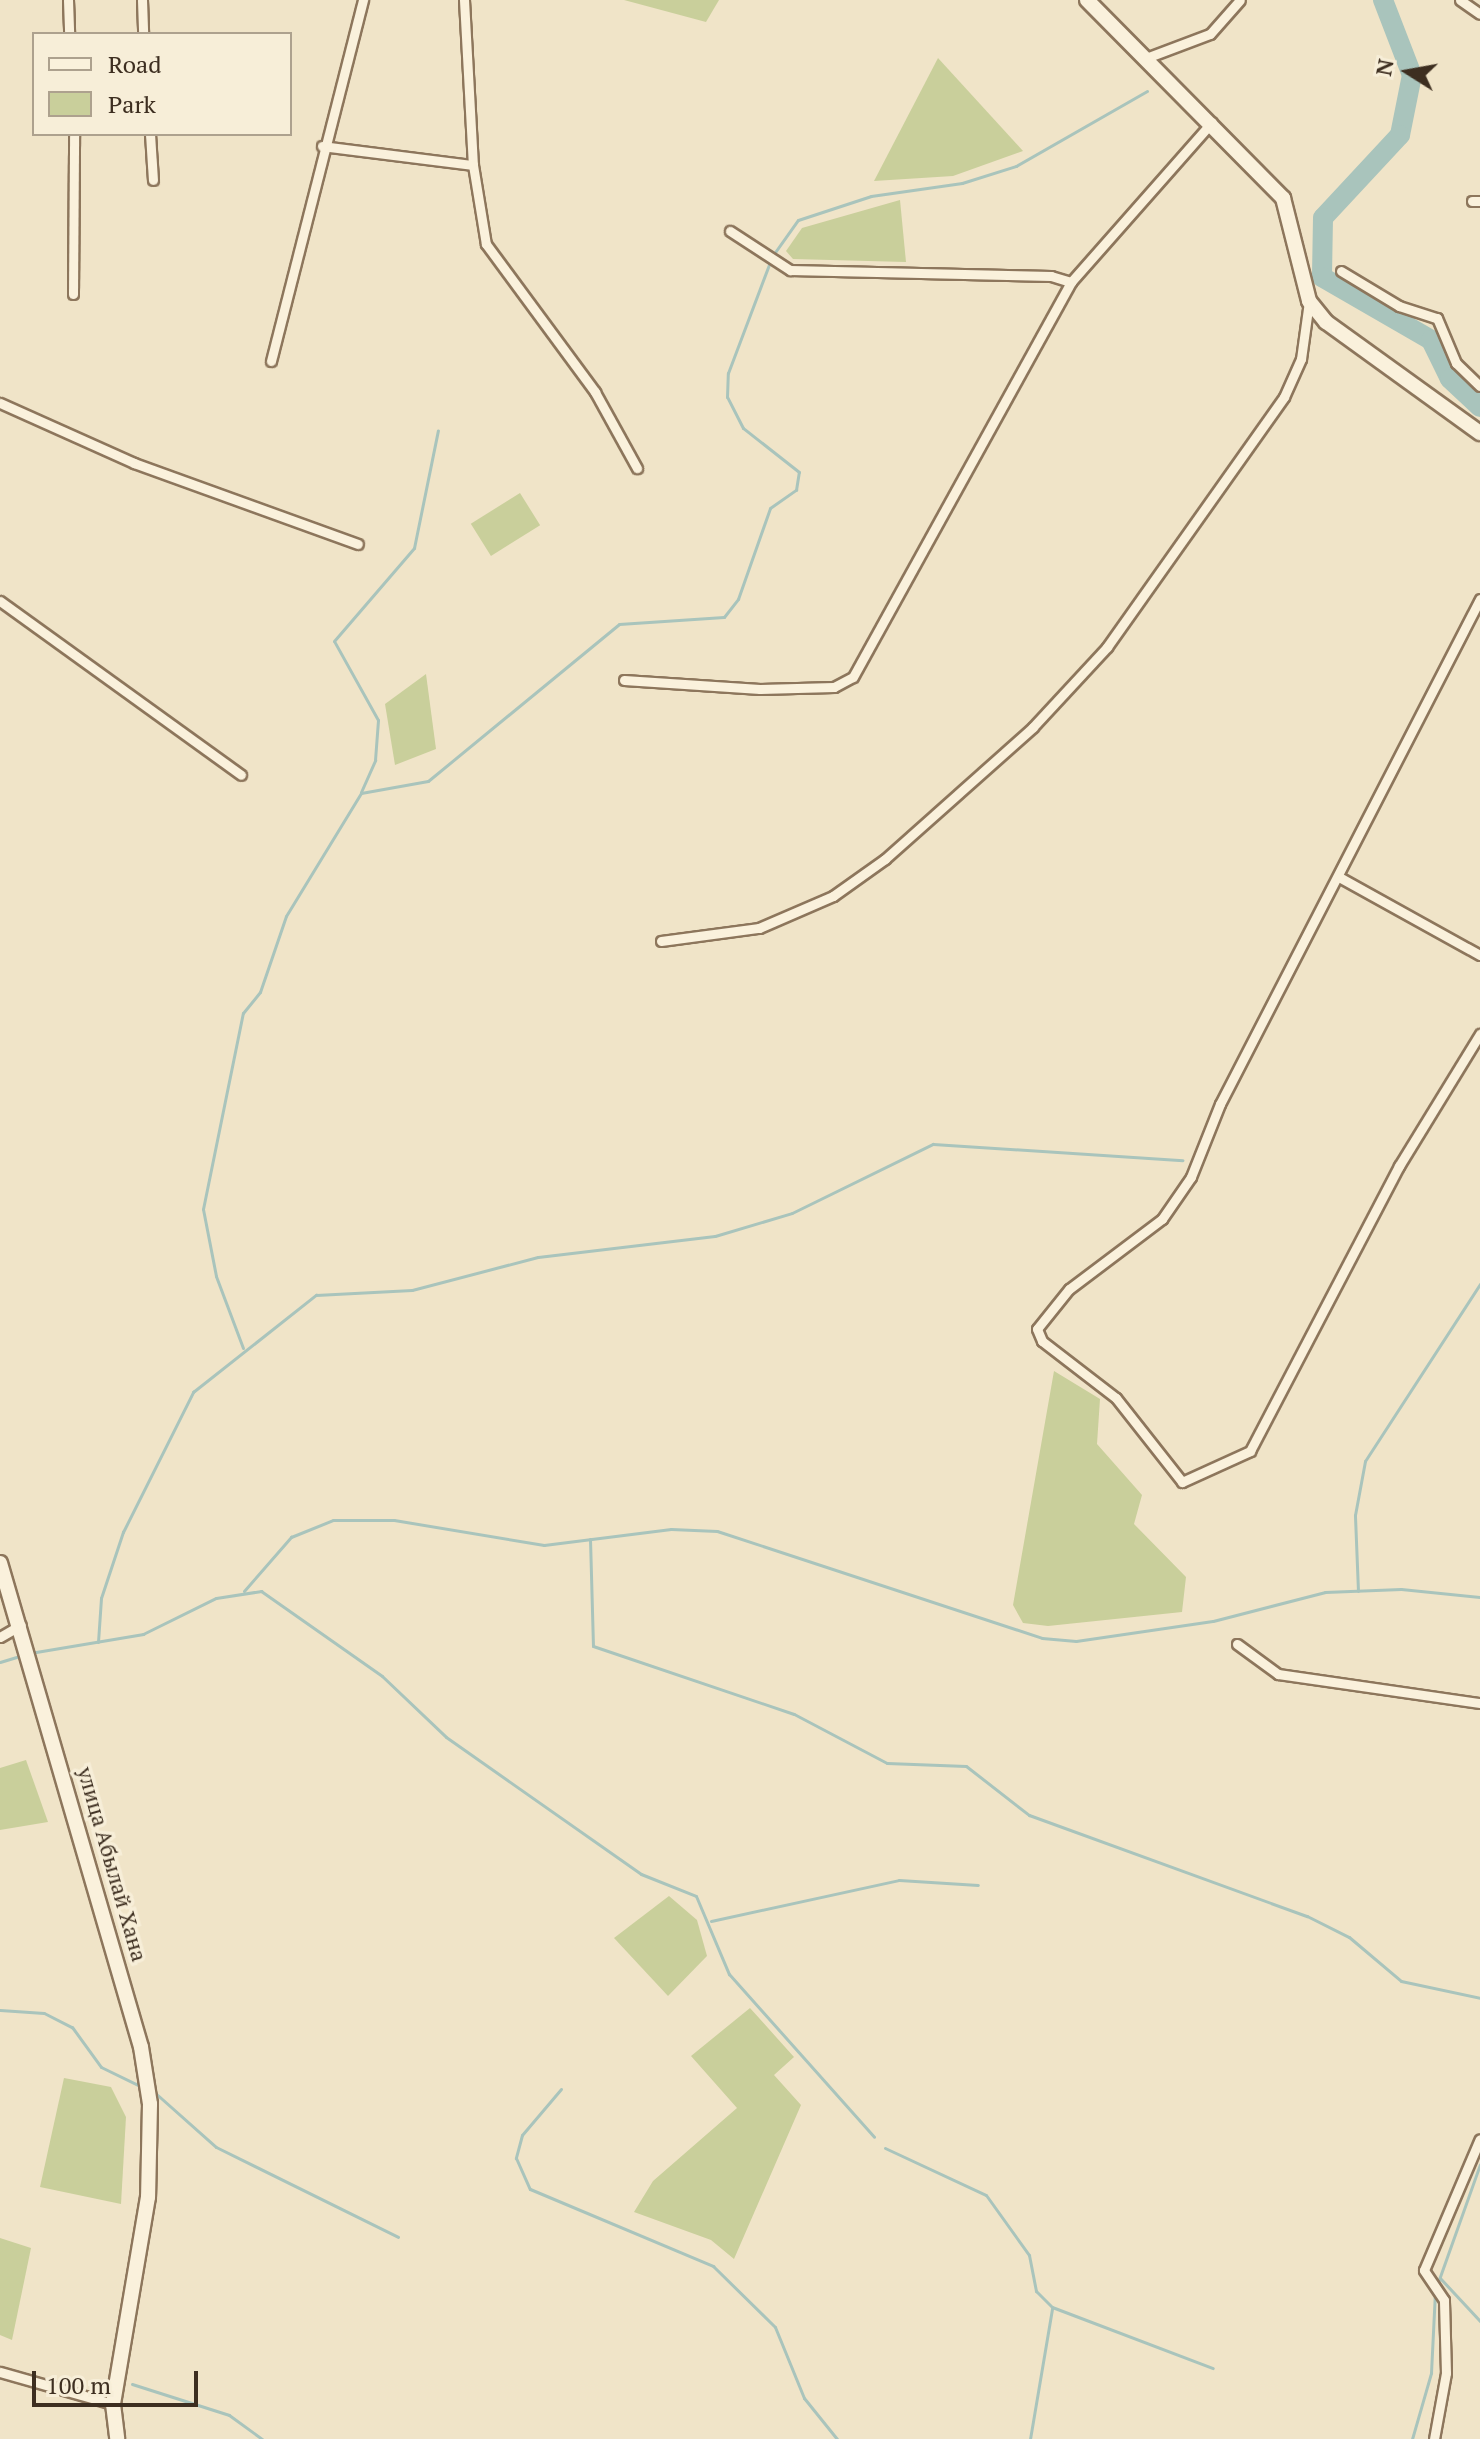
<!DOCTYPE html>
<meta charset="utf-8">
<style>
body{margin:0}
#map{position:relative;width:1480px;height:2439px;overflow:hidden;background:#f0e4c8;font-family:"PT Serif",serif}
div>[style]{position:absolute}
.green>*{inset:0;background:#c9cf9b;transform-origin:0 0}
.stream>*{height:3px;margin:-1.5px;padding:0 1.5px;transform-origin:1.5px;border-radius:1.5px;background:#a9c4bc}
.river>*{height:20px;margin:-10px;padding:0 10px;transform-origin:10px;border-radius:10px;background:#a9c4bc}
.roads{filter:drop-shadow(2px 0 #8d765c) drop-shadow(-2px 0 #8d765c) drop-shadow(0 2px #8d765c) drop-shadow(0 -2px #8d765c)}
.street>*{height:9px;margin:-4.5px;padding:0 4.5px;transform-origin:4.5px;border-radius:4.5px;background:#faf1dc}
.secondary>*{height:14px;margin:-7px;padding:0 7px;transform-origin:7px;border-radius:7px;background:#faf1dc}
span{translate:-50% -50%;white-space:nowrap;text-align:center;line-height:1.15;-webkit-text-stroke:7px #f7eed8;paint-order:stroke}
.street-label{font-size:22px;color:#3d2e20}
.legend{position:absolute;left:32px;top:32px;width:260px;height:104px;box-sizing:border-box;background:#f7eed8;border:2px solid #ada18e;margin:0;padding:10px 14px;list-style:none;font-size:24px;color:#3d2e20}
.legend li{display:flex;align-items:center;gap:16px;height:40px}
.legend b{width:40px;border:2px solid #ada18e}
.north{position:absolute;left:1368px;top:32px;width:80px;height:80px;-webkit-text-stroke:6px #f7eed8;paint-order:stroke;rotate:281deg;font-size:22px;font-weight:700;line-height:32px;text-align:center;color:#3d2e20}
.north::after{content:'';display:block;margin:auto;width:28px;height:36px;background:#3d2e20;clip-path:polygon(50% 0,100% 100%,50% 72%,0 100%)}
.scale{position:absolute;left:32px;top:2371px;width:166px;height:36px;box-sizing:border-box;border:4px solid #3d2e20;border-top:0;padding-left:10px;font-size:24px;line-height:28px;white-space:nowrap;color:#3d2e20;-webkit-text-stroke:6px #f7eed8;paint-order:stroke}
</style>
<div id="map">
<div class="green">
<i style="clip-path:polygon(624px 0,719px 0,706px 22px)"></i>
<i style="clip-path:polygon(938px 58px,1023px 151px,953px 176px,874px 181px)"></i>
<i style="clip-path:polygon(900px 200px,906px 262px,793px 259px,786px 251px,802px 228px)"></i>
<i style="left:520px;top:493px;width:38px;height:58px;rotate:58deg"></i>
<i style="clip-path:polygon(426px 674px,436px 749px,395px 765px,385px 704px)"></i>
<i style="clip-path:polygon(1054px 1371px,1100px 1399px,1097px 1444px,1142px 1495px,1134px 1524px,1186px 1577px,1182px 1612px,1048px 1626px,1023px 1623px,1013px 1605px)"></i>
<i style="clip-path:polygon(26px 1760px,48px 1822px,0 1830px,0 1768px)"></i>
<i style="clip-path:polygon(669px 1896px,697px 1920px,707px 1956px,668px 1996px,614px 1938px)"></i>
<i style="clip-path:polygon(750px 2008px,794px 2057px,774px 2075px,801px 2105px,734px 2259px,711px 2240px,634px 2212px,653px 2181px,737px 2108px,691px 2056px)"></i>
<i style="clip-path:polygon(64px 2078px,111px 2087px,126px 2117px,121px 2204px,40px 2187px)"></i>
<i style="clip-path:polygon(0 2238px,31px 2248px,12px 2340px,0 2335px)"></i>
</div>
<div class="stream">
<i style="left:773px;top:255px;width:43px;rotate:-54.5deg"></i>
<i style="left:798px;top:220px;width:77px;rotate:-18.2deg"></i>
<i style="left:871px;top:196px;width:92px;rotate:-8.1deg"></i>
<i style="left:962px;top:183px;width:57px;rotate:-17.5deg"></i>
<i style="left:1016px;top:166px;width:151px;rotate:-29.8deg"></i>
<i style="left:361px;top:792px;width:35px;rotate:-66deg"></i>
<i style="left:375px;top:760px;width:40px;rotate:-85.7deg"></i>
<i style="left:378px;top:720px;width:90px;rotate:-119.1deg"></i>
<i style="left:334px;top:641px;width:123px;rotate:-49.3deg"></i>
<i style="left:414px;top:548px;width:120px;rotate:-78.5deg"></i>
<i style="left:243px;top:1348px;width:77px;rotate:-110.6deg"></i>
<i style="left:216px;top:1276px;width:68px;rotate:-101deg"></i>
<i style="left:203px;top:1209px;width:200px;rotate:-78.5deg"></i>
<i style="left:243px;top:1013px;width:27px;rotate:-51deg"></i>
<i style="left:260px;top:992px;width:80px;rotate:-71.1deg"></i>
<i style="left:286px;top:916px;width:144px;rotate:-58.6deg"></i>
<i style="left:361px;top:793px;width:68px;rotate:-10.2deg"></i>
<i style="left:428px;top:781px;width:247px;rotate:-39.4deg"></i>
<i style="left:619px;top:624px;width:105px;rotate:-3.8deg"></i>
<i style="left:724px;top:617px;width:23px;rotate:-52deg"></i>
<i style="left:738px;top:599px;width:96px;rotate:-70.6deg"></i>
<i style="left:770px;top:508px;width:32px;rotate:-35deg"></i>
<i style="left:796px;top:490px;width:18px;rotate:-81deg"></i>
<i style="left:799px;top:472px;width:71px;rotate:-141.8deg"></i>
<i style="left:743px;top:428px;width:35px;rotate:-117deg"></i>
<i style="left:727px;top:397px;width:24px;rotate:-88deg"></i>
<i style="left:728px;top:373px;width:119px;rotate:-69.3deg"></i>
<i style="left:590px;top:1539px;width:107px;rotate:88.4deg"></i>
<i style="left:593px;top:1646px;width:212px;rotate:18.7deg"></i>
<i style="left:794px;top:1714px;width:105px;rotate:27.8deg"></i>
<i style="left:887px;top:1763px;width:79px;rotate:2.2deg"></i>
<i style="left:966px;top:1766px;width:80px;rotate:37.9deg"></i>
<i style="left:1029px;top:1815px;width:296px;rotate:20deg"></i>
<i style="left:1307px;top:1916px;width:47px;rotate:26.6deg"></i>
<i style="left:1349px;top:1937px;width:68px;rotate:40.2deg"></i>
<i style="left:1401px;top:1981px;width:81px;rotate:12.1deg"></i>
<i style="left:244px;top:1591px;width:72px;rotate:-49deg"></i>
<i style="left:291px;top:1537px;width:45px;rotate:-22deg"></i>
<i style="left:333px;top:1520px;width:61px"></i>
<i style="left:394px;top:1520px;width:152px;rotate:9.5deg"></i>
<i style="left:544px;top:1545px;width:128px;rotate:-7.2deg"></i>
<i style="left:671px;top:1529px;width:46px;rotate:2.5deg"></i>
<i style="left:717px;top:1531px;width:342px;rotate:18.2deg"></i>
<i style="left:1042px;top:1638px;width:34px;rotate:5deg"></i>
<i style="left:1076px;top:1641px;width:138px;rotate:-8.3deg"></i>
<i style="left:1213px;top:1621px;width:116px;rotate:-14.5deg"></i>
<i style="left:1325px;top:1592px;width:76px;rotate:-2.3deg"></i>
<i style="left:1401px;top:1589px;width:79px;rotate:5.8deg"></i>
<i style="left:1358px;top:1591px;width:76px;rotate:-92.3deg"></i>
<i style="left:1355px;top:1515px;width:55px;rotate:-79.5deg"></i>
<i style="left:1365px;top:1461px;width:211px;rotate:-57deg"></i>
<i style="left:98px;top:1642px;width:44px;rotate:-86.1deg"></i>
<i style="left:101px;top:1598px;width:70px;rotate:-71.6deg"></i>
<i style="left:123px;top:1532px;width:157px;rotate:-63.4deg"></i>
<i style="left:193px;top:1392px;width:157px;rotate:-38.3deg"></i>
<i style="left:316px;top:1295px;width:96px;rotate:-3deg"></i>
<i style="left:412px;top:1290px;width:130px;rotate:-14.7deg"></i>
<i style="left:538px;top:1257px;width:178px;rotate:-6.8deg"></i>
<i style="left:715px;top:1236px;width:80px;rotate:-16.6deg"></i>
<i style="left:792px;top:1213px;width:157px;rotate:-26.1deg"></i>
<i style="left:933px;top:1144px;width:250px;rotate:3.7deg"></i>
<i style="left:30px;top:1653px;width:115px;rotate:-9.5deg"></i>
<i style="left:143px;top:1634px;width:81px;rotate:-26.3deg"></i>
<i style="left:216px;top:1598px;width:46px;rotate:-8.8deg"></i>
<i style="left:261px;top:1591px;width:148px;rotate:35.1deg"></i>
<i style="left:382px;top:1676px;width:88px;rotate:43.6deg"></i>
<i style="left:446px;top:1737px;width:238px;rotate:35.1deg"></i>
<i style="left:641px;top:1874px;width:59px;rotate:21.8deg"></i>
<i style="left:696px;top:1896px;width:85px;rotate:67.1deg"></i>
<i style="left:729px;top:1974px;width:218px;rotate:48.3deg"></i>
<i style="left:0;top:1662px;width:24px;rotate:-17deg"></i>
<i style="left:711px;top:1921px;width:192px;rotate:-12.3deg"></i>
<i style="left:899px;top:1880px;width:79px;rotate:3.6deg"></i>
<i style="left:0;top:2010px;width:44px;rotate:3.9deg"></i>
<i style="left:44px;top:2013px;width:31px;rotate:27deg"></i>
<i style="left:72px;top:2027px;width:49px;rotate:54.1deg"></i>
<i style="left:101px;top:2067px;width:46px;rotate:26deg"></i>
<i style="left:561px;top:2089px;width:60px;rotate:130.3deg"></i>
<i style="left:522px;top:2135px;width:24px;rotate:105deg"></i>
<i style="left:516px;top:2158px;width:34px;rotate:66deg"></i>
<i style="left:530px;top:2189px;width:199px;rotate:22.8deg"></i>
<i style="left:713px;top:2266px;width:87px;rotate:44.5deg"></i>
<i style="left:775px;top:2327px;width:77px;rotate:67.8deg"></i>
<i style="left:804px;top:2398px;width:53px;rotate:51.2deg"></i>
<i style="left:153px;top:2091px;width:84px;rotate:41.6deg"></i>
<i style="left:216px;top:2147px;width:203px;rotate:26.3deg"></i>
<i style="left:885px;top:2148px;width:111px;rotate:25deg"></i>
<i style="left:986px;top:2195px;width:74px;rotate:54.4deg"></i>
<i style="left:1029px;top:2255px;width:37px;rotate:79deg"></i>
<i style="left:1036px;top:2291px;width:23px;rotate:45deg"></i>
<i style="left:1052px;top:2307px;width:172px;rotate:20.8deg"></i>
<i style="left:1440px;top:2278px;width:59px;rotate:47.1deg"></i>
<i style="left:1437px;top:2285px;width:128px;rotate:-70.4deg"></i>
<i style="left:132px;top:2384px;width:102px;rotate:17.7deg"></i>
<i style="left:229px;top:2415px;width:41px;rotate:36deg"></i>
<i style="left:1030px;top:2439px;width:132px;rotate:-80.4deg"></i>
<i style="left:1412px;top:2439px;width:69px;rotate:-73.9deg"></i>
<i style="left:1431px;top:2373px;width:81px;rotate:-87.2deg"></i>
</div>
<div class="river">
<i style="left:1383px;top:0;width:80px;rotate:68.9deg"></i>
<i style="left:1412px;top:75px;width:61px;rotate:101.3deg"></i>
<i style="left:1400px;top:135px;width:113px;rotate:132.9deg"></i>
<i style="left:1323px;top:218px;width:59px;rotate:91deg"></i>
<i style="left:1322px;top:277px;width:126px;rotate:30deg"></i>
<i style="left:1431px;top:340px;width:43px;rotate:64deg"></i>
<i style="left:1450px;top:379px;width:41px;rotate:43deg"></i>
</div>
<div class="roads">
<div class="street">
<i style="left:68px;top:0;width:34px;rotate:88deg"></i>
<i style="left:142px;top:0;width:34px;rotate:88deg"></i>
<i style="left:464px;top:0;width:165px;rotate:86.9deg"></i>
<i style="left:473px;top:165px;width:80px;rotate:80.7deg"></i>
<i style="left:486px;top:244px;width:184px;rotate:53.6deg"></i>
<i style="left:595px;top:392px;width:87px;rotate:61.1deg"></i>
<i style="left:1460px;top:0;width:24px;rotate:35deg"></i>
<i style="left:1146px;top:58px;width:68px;rotate:-20.6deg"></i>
<i style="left:1210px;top:34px;width:45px;rotate:-48.6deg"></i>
<i style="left:150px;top:134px;width:46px;rotate:86.3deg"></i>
<i style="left:322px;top:146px;width:152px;rotate:7.2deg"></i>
<i style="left:1472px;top:201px;width:8px"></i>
<i style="left:730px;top:231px;width:72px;rotate:33deg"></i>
<i style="left:790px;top:270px;width:261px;rotate:1.3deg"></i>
<i style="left:1051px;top:276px;width:21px;rotate:17deg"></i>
<i style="left:1341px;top:271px;width:68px;rotate:31.1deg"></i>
<i style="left:1399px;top:306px;width:40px;rotate:18deg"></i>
<i style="left:1437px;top:318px;width:49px;rotate:67.1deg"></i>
<i style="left:1456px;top:363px;width:33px;rotate:44deg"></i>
<i style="left:73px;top:294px;width:160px;rotate:-89.6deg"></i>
<i style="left:271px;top:361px;width:373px;rotate:-75.7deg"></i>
<i style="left:0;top:403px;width:147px;rotate:24.1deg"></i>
<i style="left:134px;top:463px;width:238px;rotate:19.9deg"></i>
<i style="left:1480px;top:599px;width:568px;rotate:117.24deg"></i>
<i style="left:1220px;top:1104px;width:79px;rotate:111.7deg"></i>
<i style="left:1191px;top:1177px;width:51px;rotate:124.6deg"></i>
<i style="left:1162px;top:1219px;width:116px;rotate:143deg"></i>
<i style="left:1069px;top:1289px;width:51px;rotate:128.7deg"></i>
<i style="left:1037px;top:1329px;width:13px;rotate:67deg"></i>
<i style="left:1042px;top:1341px;width:93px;rotate:37.6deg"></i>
<i style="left:1116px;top:1398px;width:107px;rotate:51.8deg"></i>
<i style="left:1182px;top:1482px;width:75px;rotate:-24.5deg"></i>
<i style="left:1250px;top:1451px;width:322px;rotate:-62.4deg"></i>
<i style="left:1399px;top:1166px;width:155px;rotate:-58.5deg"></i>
<i style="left:0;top:601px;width:297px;rotate:35.8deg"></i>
<i style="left:624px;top:680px;width:136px;rotate:3.8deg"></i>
<i style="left:760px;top:689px;width:74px;rotate:-1.5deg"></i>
<i style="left:834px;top:687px;width:21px;rotate:-28deg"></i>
<i style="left:853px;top:677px;width:451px;rotate:-61.1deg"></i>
<i style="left:1071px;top:282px;width:213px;rotate:-48.6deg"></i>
<i style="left:1339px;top:877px;width:161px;rotate:29deg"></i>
<i style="left:661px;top:941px;width:99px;rotate:-7.6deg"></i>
<i style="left:759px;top:928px;width:81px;rotate:-23.4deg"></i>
<i style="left:833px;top:896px;width:64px;rotate:-35.4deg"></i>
<i style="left:885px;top:859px;width:198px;rotate:-41.7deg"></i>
<i style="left:1033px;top:727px;width:109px;rotate:-47.2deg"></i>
<i style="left:1107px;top:647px;width:306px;rotate:-54.7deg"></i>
<i style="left:1284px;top:397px;width:42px;rotate:-65.9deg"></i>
<i style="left:1301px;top:359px;width:59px;rotate:-82.1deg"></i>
<i style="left:0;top:1637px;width:24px;rotate:-30deg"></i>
<i style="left:1237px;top:1644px;width:51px;rotate:36.2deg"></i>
<i style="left:1278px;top:1674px;width:204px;rotate:8.2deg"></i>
<i style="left:0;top:2372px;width:117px;rotate:15.8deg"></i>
<i style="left:1434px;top:2439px;width:67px;rotate:-79.7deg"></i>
<i style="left:1446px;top:2373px;width:73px;rotate:-91.6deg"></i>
<i style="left:1444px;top:2300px;width:36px;rotate:-124deg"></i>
<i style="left:1424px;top:2270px;width:142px;rotate:-66.9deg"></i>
</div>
<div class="secondary">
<i style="left:1087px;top:0;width:279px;rotate:45.3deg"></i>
<i style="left:1283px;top:198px;width:106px;rotate:75.8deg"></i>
<i style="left:1309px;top:301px;width:27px;rotate:51deg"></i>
<i style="left:1326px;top:322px;width:190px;rotate:35.8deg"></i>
<i style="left:0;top:1563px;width:504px;rotate:73.76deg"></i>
<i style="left:141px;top:2047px;width:58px;rotate:81deg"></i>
<i style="left:150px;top:2104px;width:93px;rotate:91.2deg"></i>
<i style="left:148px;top:2197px;width:210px;rotate:99.6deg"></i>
<i style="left:113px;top:2404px;width:35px;rotate:83deg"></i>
</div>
</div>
<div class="street-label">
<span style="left:113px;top:1864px;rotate:74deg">улица Абылай Хана</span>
</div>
<ul class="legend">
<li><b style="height:10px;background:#faf1dc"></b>Road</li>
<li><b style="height:22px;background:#c9cf9b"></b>Park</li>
</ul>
<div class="north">N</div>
<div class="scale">100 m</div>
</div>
